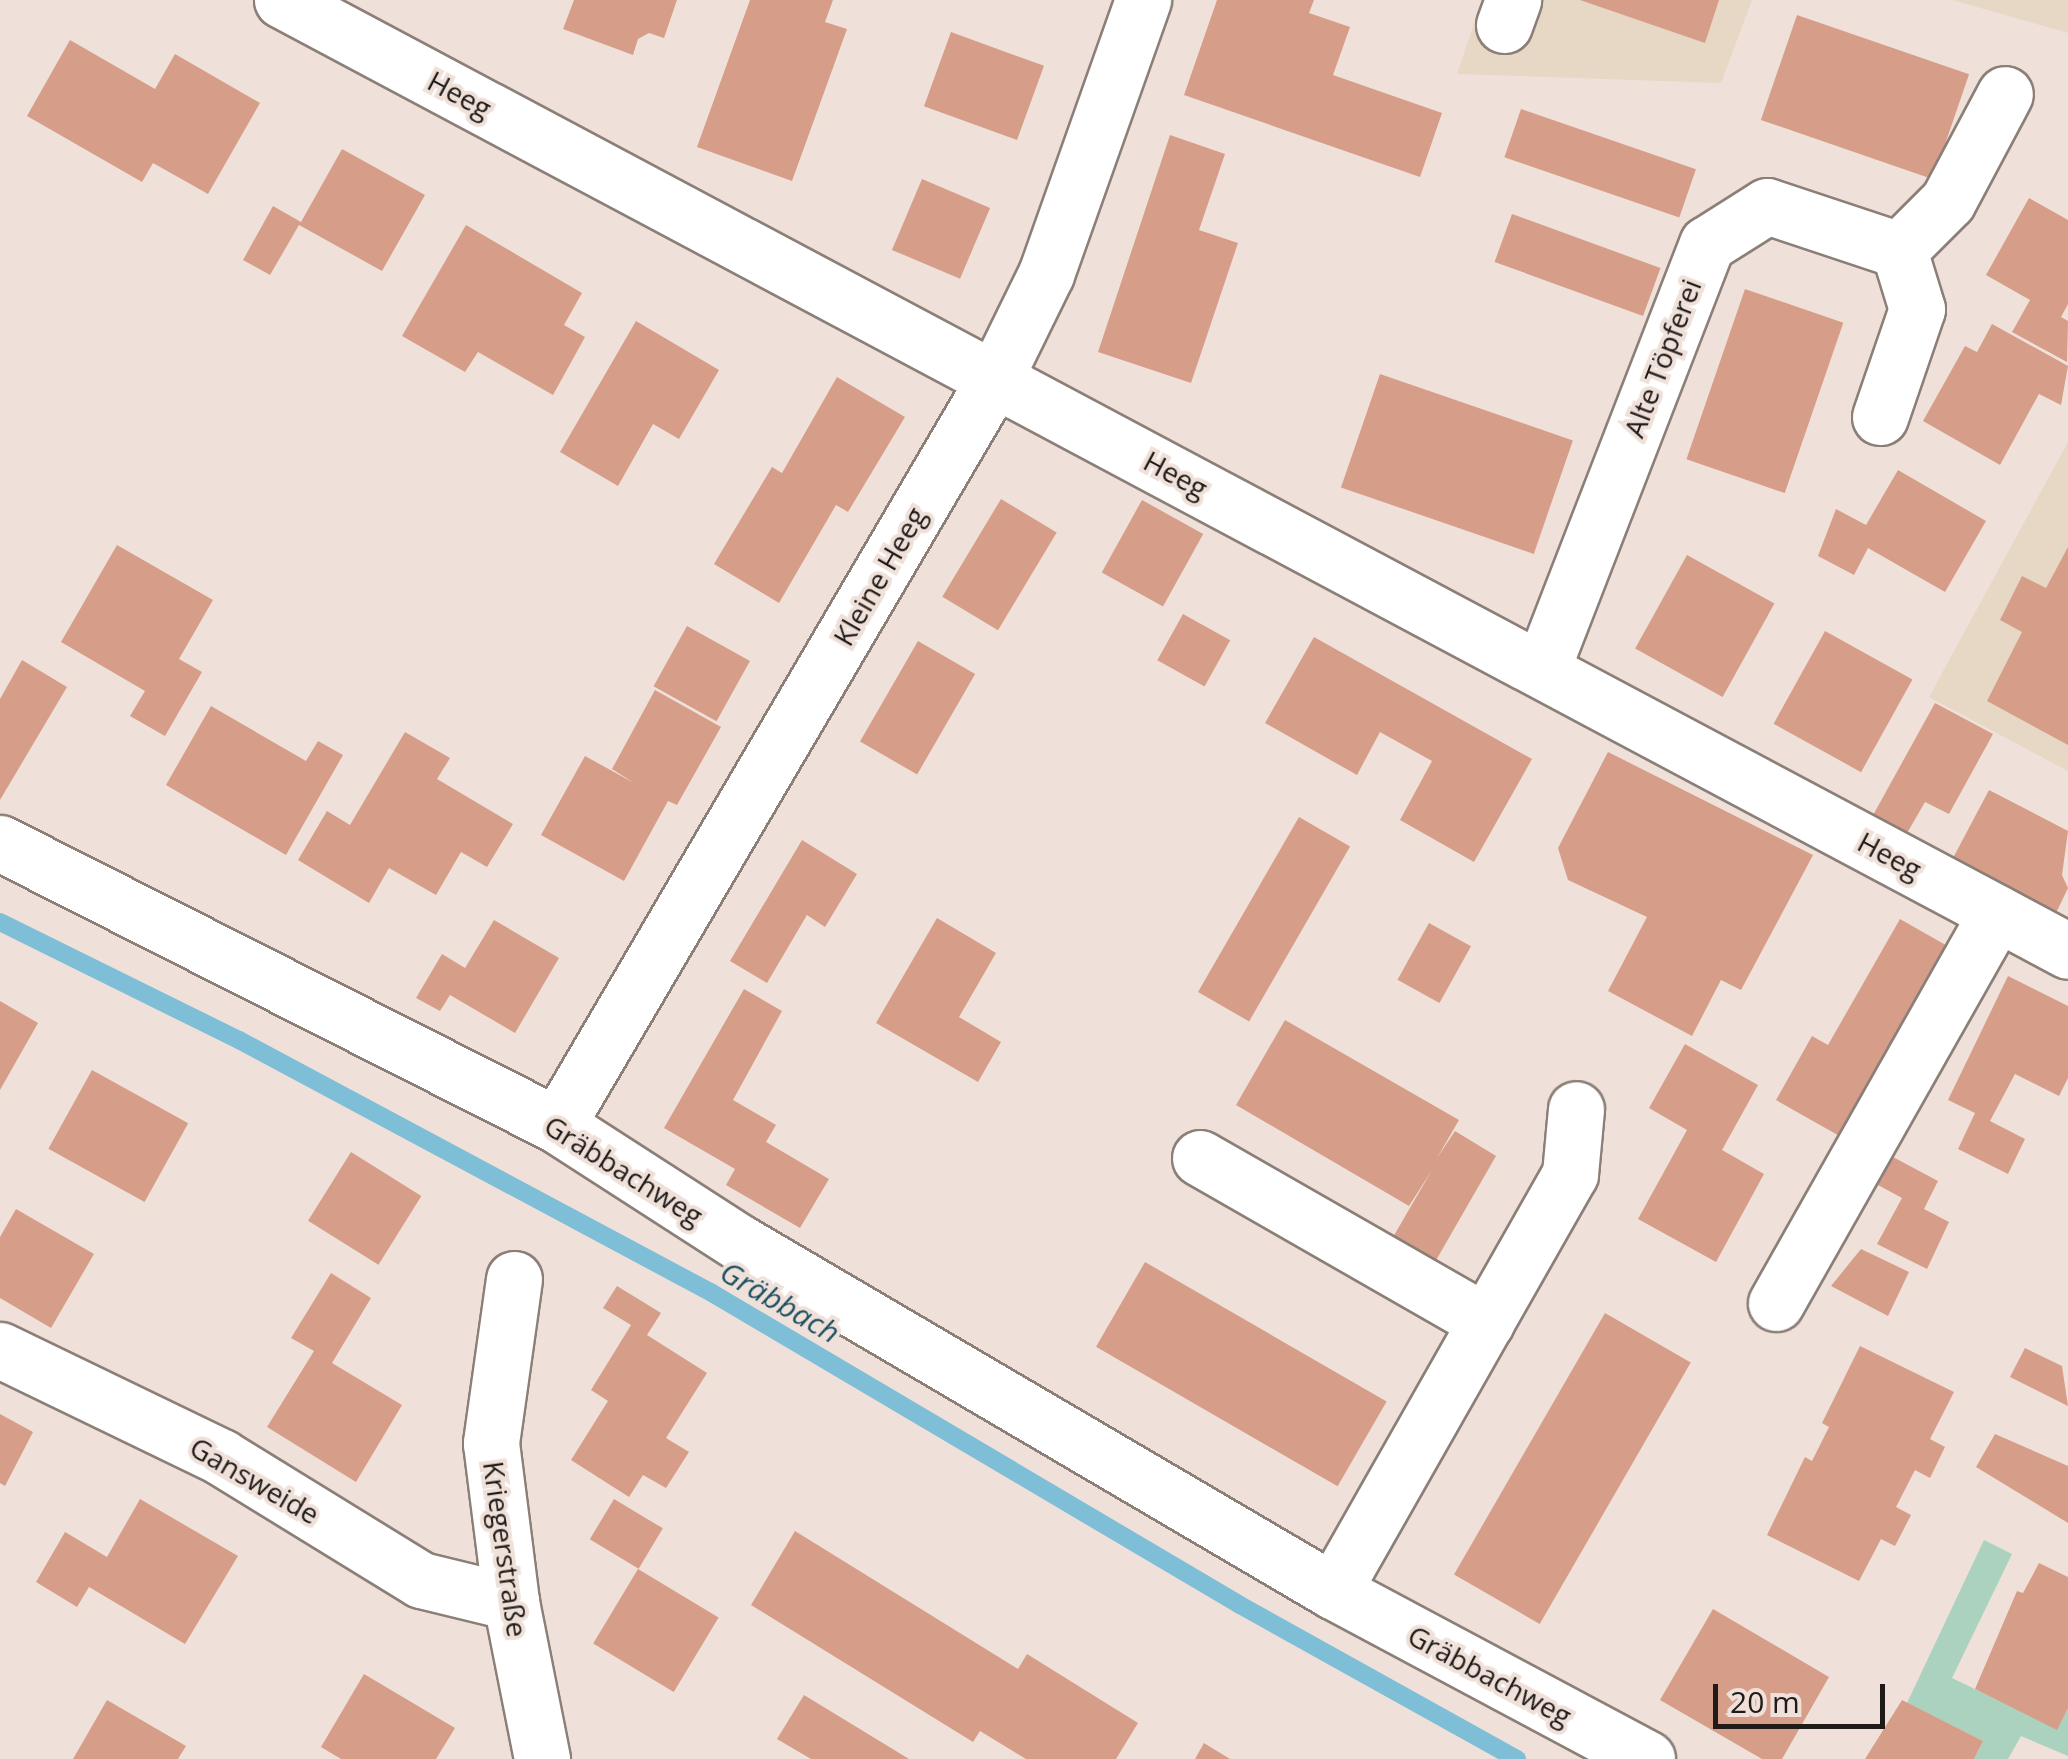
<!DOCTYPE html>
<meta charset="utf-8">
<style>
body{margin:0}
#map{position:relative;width:2068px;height:1759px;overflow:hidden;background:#efe1d9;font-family:"Open Sans",sans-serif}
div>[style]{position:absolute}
.commercial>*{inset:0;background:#e6d8c5}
.green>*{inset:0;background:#aad2be}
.stream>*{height:18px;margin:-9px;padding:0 9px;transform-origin:9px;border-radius:9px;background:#7fbed7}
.building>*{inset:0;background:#d69e88;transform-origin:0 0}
.roads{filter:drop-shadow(2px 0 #8b7f78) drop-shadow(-2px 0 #8b7f78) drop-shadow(0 2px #8b7f78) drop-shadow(0 -2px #8b7f78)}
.minor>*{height:55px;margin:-27.5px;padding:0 27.5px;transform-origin:27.5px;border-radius:27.5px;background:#fff}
span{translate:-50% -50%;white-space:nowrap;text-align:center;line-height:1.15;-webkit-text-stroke:8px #efe1d9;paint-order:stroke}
.street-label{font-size:28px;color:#201b18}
.water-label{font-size:30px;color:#1c5163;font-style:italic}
.scale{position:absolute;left:1713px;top:1684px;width:172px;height:45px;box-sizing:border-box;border:5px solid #201b18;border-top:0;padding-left:12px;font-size:30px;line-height:35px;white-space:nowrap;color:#201b18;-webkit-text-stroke:8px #efe1d9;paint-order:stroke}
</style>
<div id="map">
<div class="commercial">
<i style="clip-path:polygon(1482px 0,1752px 0,1721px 83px,1457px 74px)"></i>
<i style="clip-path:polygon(1952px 0,2068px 0,2068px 33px)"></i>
<i style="clip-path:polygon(2068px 442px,2068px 771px,1929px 697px)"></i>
</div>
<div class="green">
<i style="clip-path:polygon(1984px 1540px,2012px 1554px,1952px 1678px,2057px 1729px,2068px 1708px,2068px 1756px,2021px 1736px,2008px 1759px,1974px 1759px,1983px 1741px,1907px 1703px)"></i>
</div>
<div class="stream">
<i style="left:0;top:922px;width:267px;rotate:26.3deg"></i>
<i style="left:239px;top:1040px;width:536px;rotate:28.14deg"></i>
<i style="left:712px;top:1293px;width:613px;rotate:30.58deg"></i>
<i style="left:1240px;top:1605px;width:317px;rotate:29.1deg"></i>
</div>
<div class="building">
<i style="clip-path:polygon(574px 0,677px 0,664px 38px,649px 33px,638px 39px,633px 55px,563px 29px)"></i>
<i style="clip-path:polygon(750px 0,833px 0,825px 22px,847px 29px,792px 181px,697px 147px)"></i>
<i style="clip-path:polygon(1217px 0,1314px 0,1309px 13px,1350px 27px,1333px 75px,1442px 113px,1420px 177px,1184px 95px)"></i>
<i style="clip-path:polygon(1580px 0,1719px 0,1705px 43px)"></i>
<i style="left:1797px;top:15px;width:182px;height:111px;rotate:19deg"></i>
<i style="left:951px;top:32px;width:99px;height:79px;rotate:20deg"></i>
<i style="clip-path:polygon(70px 40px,155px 89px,175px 54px,260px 103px,208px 194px,153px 163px,142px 182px,27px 116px)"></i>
<i style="left:1521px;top:109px;width:185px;height:51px;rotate:19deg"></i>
<i style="clip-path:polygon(1170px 135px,1225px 154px,1199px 230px,1238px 243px,1191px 383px,1098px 352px)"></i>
<i style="clip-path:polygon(342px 149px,425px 195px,382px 271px,299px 225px,270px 275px,243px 260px,273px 206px,301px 222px)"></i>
<i style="left:922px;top:179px;width:74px;height:77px;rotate:23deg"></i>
<i style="clip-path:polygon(2029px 198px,2068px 220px,2068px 304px,2061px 317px,2068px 321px,2067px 362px,2012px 332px,2030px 300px,1986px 275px)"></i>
<i style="left:1512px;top:214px;width:158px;height:51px;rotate:20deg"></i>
<i style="clip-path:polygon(466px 225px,582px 293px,564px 325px,585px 337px,553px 395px,478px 352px,465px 372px,402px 336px)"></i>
<i style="left:1745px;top:289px;width:104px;height:180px;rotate:19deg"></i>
<i style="clip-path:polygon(636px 321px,719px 370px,679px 439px,653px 424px,618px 486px,560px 452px)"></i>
<i style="clip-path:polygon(1992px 324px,2068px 366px,2061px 405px,2039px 394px,2000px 465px,1923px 421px,1965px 346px,1977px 352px)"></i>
<i style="left:1380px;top:374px;width:204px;height:120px;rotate:19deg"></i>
<i style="clip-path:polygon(837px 377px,905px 417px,848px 512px,836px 505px,779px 603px,714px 564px,772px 467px,782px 473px)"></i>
<i style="clip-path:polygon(1898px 470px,1986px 521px,1945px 592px,1868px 548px,1854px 575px,1818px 556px,1836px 509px,1866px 525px)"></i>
<i style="left:1001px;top:499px;width:65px;height:114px;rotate:31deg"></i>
<i style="left:1142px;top:500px;width:70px;height:83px;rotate:29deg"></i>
<i style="clip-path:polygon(117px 545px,213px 600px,179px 659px,202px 672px,165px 736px,130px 716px,145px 691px,61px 642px)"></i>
<i style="clip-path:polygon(2068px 547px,2068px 745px,1987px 701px,2022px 632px,2000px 620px,2022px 576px,2046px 588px)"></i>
<i style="left:1687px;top:555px;width:100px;height:107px;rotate:29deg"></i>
<i style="left:1183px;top:614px;width:54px;height:53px;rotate:29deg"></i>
<i style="left:687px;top:626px;width:72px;height:69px;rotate:29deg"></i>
<i style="left:1825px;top:631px;width:100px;height:106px;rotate:29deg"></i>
<i style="clip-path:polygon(1314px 637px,1532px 759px,1474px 862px,1400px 820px,1432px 761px,1380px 732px,1357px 775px,1265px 723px)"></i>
<i style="left:918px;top:641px;width:66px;height:116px;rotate:30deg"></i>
<i style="clip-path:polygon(22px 660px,67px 687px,0 800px,0 699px)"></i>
<i style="clip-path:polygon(655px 690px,721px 727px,677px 805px,668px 801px,624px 881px,541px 835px,585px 756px,634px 783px,612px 769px)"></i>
<i style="clip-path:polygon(1935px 703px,1993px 734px,1949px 814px,1925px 802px,1906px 835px,1872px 817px)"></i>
<i style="clip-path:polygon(211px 706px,306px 761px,318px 741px,343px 755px,286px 855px,166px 785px)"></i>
<i style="clip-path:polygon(405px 732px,450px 758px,437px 779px,513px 824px,487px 867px,461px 852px,436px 895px,389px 868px,369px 903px,298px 860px,327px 811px,350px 825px)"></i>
<i style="clip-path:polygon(1608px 752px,1813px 855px,1741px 990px,1721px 980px,1692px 1036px,1608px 991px,1647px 917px,1568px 880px,1558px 848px)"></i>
<i style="clip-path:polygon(1989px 790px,2068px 831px,2062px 875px,2068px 888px,2056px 913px,1953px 858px)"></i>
<i style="left:1299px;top:817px;width:59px;height:202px;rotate:30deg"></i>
<i style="clip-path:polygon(802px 840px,857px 874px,825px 927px,807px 915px,767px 983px,730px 961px)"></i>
<i style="clip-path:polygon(937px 918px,996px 953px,959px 1017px,1001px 1042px,978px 1082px,876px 1023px)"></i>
<i style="clip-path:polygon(1900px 919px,1958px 952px,1850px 1142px,1776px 1100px,1812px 1036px,1828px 1045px)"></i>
<i style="clip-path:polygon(494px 920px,559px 958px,515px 1033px,450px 995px,440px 1011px,416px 998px,442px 954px,465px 968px)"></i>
<i style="left:1429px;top:923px;width:48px;height:65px;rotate:29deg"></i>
<i style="clip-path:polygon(2008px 976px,2068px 1006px,2068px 1078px,2059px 1096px,2015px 1074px,1990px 1121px,2025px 1139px,2008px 1174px,1958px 1149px,1975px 1113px,1948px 1100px)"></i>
<i style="clip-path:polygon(744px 989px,782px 1011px,733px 1100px,776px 1125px,766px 1142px,829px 1179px,800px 1228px,726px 1185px,735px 1169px,664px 1128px)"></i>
<i style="clip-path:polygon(0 1001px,38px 1023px,0 1090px)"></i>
<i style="clip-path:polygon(1285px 1020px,1459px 1120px,1437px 1158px,1455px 1131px,1496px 1156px,1431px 1269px,1389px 1244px,1432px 1170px,1409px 1206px,1236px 1105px)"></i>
<i style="clip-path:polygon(1685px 1044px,1758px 1085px,1722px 1150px,1764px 1174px,1716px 1262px,1638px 1219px,1687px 1130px,1649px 1108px)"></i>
<i style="left:92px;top:1070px;width:110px;height:90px;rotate:29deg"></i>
<i style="left:351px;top:1152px;width:83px;height:81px;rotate:32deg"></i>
<i style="clip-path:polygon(1893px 1157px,1938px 1181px,1924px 1209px,1949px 1222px,1927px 1269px,1877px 1244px,1902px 1198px,1878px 1185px)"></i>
<i style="clip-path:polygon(16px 1209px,94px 1254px,51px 1328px,0 1298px,0 1237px)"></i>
<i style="clip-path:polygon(1861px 1249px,1909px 1272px,1888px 1316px,1831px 1286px)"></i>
<i style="left:1145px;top:1262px;width:279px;height:98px;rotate:30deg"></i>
<i style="clip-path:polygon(331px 1273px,371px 1298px,332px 1363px,402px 1405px,356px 1482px,267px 1427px,314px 1351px,291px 1338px)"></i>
<i style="clip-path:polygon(617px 1286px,661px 1313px,647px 1335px,707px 1373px,666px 1438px,689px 1452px,666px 1488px,643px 1475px,629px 1497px,571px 1460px,608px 1401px,591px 1390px,631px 1325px,603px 1308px)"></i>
<i style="left:1605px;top:1313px;width:99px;height:302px;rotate:30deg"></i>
<i style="clip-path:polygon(1860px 1346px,1954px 1392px,1930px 1439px,1945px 1447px,1930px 1478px,1915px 1470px,1896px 1507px,1911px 1515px,1895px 1546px,1881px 1539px,1859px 1581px,1767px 1535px,1805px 1457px,1812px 1461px,1829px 1427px,1822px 1423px)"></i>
<i style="clip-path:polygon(2025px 1348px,2062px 1366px,2068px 1406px,2010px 1377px)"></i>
<i style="clip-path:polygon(0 1414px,33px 1432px,5px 1486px,0 1483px)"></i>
<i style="clip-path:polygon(1995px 1434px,2068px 1466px,2068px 1523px,1976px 1467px)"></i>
<i style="clip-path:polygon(140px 1499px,238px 1556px,185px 1644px,89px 1587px,77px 1607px,36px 1582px,65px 1532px,107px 1557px)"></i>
<i style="left:614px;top:1499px;width:57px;height:47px;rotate:31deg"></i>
<i style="clip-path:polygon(795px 1531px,1018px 1669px,1027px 1654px,1138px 1723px,1116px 1759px,1026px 1759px,980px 1731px,973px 1742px,751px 1605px)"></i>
<i style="clip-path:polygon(2039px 1563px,2068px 1577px,2068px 1708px,2057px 1730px,1975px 1689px,2017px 1591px,2023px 1593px)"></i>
<i style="left:638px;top:1569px;width:94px;height:87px;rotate:31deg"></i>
<i style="clip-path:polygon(1713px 1609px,1829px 1677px,1782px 1759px,1762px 1759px,1660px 1700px)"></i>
<i style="clip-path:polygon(364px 1674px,455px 1728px,436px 1759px,341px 1759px,321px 1747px)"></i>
<i style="clip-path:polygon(804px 1695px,850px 1723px,909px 1759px,811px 1759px,777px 1739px)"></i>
<i style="clip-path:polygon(107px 1700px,186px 1746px,178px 1759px,73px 1759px)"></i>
<i style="clip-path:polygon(1902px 1700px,1983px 1741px,1974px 1759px,1865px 1759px)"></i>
<i style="clip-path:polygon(1204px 1743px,1230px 1759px,1195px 1759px)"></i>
</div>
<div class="roads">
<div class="minor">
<i style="left:282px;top:0;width:2023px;rotate:28.03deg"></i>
<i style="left:1504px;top:25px;width:27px;rotate:-70deg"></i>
<i style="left:1880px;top:417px;width:114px;rotate:-71.1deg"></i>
<i style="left:1917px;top:309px;width:62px;rotate:-107deg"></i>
<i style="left:1542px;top:669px;width:456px;rotate:-68.8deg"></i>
<i style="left:1707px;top:244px;width:71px;rotate:-32.3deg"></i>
<i style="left:1767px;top:206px;width:139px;rotate:18.4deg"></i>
<i style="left:1899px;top:250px;width:69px;rotate:-45deg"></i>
<i style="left:1948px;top:201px;width:121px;rotate:-62deg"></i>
<i style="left:0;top:843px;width:624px;rotate:26.85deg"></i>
<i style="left:557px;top:1125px;width:220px;rotate:32.8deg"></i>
<i style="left:742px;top:1244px;width:685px;rotate:30.42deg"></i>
<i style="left:1333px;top:1591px;width:356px;rotate:28.1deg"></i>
<i style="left:557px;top:1125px;width:866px;rotate:-59.61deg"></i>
<i style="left:995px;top:378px;width:116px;rotate:-63.9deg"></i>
<i style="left:1046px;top:274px;width:291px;rotate:-70.5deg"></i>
<i style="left:1200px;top:1158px;width:330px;rotate:29.8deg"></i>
<i style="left:514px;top:1279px;width:166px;rotate:98deg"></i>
<i style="left:491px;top:1443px;width:160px;rotate:82.8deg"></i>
<i style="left:511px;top:1602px;width:160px;rotate:78.8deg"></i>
<i style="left:1776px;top:1303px;width:448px;rotate:-60.5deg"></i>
<i style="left:0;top:1350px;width:246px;rotate:25.8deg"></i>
<i style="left:221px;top:1457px;width:235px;rotate:31.6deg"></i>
<i style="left:421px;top:1580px;width:93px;rotate:13.7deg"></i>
<i style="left:1333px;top:1591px;width:480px;rotate:-60.4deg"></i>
<i style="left:1570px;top:1174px;width:65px;rotate:-84.7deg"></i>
</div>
</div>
<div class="street-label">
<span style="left:460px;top:94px;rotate:28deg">Heeg</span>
<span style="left:1662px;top:358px;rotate:-69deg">Alte Töpferei</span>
<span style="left:1176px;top:474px;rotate:28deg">Heeg</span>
<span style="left:879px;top:576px;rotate:-60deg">Kleine Heeg</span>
<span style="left:1890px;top:855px;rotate:28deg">Heeg</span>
<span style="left:624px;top:1170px;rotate:32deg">Gräbbachweg</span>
<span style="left:255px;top:1480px;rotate:30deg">Gansweide</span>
<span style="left:506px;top:1549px;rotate:82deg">Kriegerstraße</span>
<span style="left:1490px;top:1675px;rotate:28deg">Gräbbachweg</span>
</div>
<div class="water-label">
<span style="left:780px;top:1302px;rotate:30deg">Gräbbach</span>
</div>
<div class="scale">20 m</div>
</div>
